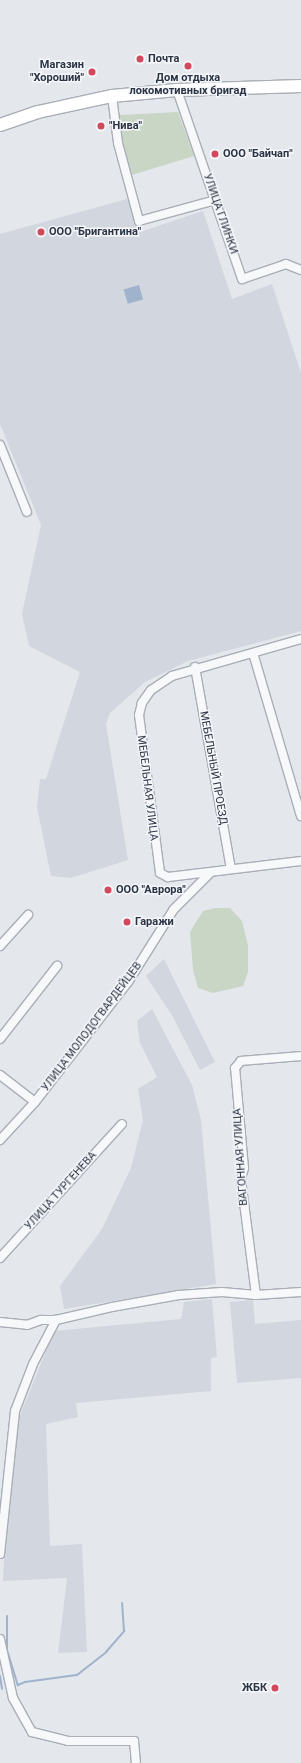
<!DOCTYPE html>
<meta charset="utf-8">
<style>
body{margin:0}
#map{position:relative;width:301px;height:1763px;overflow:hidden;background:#e4e7ec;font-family:Roboto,sans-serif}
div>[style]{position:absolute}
.built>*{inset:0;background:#d2d6de}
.green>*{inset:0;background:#c9d6c5}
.water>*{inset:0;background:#9fb4cc;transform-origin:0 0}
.stream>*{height:2px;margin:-1px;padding:0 1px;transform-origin:1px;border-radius:1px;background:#9fb4cc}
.roads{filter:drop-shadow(1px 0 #a9aeb7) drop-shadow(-1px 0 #a9aeb7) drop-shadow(0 1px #a9aeb7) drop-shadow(0 -1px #a9aeb7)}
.minor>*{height:8px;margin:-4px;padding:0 4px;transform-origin:4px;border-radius:4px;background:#f7f8fa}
.secondary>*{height:12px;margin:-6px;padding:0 6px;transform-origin:6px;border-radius:6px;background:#fff}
.dots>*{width:11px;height:11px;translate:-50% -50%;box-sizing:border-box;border:2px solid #f4f6f9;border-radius:50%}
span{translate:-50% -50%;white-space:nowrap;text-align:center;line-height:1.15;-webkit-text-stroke:3px #f4f6f9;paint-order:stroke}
.poi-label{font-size:11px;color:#2b3445;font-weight:700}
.left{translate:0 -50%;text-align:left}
.right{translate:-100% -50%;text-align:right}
.street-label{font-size:11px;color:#2b3445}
</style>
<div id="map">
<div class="built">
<i style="clip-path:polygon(127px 199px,140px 232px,203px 211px,232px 299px,272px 284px,301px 373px,301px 631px,188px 661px,145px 682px,110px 713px,106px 724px,128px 860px,71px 878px,51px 876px,37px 807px,40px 779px,46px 779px,80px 672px,29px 646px,22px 614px,41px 525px,0 424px,0 234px)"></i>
<i style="clip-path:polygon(164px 959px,215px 1062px,200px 1070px,173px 1017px,146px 976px)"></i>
<i style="clip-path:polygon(152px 1009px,192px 1085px,201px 1120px,216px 1284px,64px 1309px,60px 1286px,102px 1229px,131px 1168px,143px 1120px,138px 1089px,157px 1077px,140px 1043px,137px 1021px)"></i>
<i style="clip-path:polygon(212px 1299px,217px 1357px,211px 1358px,211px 1391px,76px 1403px,78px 1417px,46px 1424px,50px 1546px,82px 1544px,87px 1652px,58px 1653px,67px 1578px,3px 1581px,7px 1501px,19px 1418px,54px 1331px,181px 1319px,184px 1302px)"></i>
<i style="clip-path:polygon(253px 1300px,255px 1324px,301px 1320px,301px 1378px,237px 1383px,230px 1302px)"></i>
</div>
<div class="green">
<i style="clip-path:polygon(178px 112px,194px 156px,132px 175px,122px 141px,119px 115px)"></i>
<i style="clip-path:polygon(216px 908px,230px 908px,242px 921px,248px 945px,248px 972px,243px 986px,213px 993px,198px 988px,193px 970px,190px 932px,203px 911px)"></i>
</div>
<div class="water">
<i style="left:139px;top:285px;width:15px;height:16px;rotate:74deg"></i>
</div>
<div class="stream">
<i style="left:7px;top:1616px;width:34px;rotate:90deg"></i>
<i style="left:7px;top:1650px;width:37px;rotate:73deg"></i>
<i style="left:18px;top:1685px;width:8px;rotate:-23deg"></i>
<i style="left:25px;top:1682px;width:52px;rotate:-7.7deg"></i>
<i style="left:77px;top:1675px;width:37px;rotate:-38deg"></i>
<i style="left:106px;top:1652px;width:28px;rotate:-49deg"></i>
<i style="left:124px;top:1631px;width:28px;rotate:-94deg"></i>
<i style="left:0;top:1676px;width:13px;rotate:81deg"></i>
</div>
<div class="roads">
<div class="minor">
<i style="left:177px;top:90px;width:200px;rotate:71deg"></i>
<i style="left:242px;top:279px;width:46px;rotate:-18.8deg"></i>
<i style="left:286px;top:264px;width:16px;rotate:22deg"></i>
<i style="left:112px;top:96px;width:47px;rotate:82.7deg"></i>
<i style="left:118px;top:143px;width:81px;rotate:74.9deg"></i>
<i style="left:139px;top:221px;width:79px;rotate:-15.4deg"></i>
<i style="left:0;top:445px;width:72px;rotate:68.1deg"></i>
<i style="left:301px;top:639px;width:134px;rotate:164deg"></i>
<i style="left:172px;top:676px;width:25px;rotate:146deg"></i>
<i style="left:151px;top:690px;width:16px;rotate:125deg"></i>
<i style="left:142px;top:703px;width:12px;rotate:104deg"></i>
<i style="left:139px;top:715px;width:159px;rotate:82.4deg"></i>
<i style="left:160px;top:873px;width:9px;rotate:27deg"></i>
<i style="left:168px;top:877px;width:134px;rotate:-6.9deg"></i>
<i style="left:253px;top:653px;width:170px;rotate:73.6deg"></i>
<i style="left:195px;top:667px;width:205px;rotate:79.9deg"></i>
<i style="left:0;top:946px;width:42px;rotate:-47.9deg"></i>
<i style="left:0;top:1039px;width:93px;rotate:-52deg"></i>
<i style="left:0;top:1075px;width:44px;rotate:37.6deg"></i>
<i style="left:0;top:1140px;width:52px;rotate:-47.4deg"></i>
<i style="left:35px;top:1102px;width:152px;rotate:-52.2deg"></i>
<i style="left:128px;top:982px;width:86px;rotate:-57.8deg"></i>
<i style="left:174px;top:909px;width:51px;rotate:-45deg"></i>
<i style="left:0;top:1258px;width:181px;rotate:-47.7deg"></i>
<i style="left:256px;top:1295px;width:117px;rotate:-97.4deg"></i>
<i style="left:241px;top:1179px;width:11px;rotate:-75deg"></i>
<i style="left:244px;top:1168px;width:100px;rotate:-95.1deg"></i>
<i style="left:235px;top:1068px;width:9px;rotate:-49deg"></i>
<i style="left:241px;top:1061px;width:60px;rotate:-4.8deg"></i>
<i style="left:0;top:1322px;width:27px;rotate:6deg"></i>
<i style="left:27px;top:1325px;width:15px;rotate:-20deg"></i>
<i style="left:41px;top:1320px;width:15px"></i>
<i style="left:0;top:1554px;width:144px;rotate:-84deg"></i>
<i style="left:15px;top:1411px;width:50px;rotate:-69deg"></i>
<i style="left:33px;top:1364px;width:50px;rotate:-62.4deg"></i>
<i style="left:56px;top:1320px;width:57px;rotate:-13.1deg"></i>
<i style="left:112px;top:1307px;width:68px;rotate:-10.2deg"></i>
<i style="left:179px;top:1295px;width:43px;rotate:-4deg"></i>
<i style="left:222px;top:1292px;width:34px;rotate:5deg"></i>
<i style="left:256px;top:1295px;width:45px;rotate:-3.8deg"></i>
<i style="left:0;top:1639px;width:60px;rotate:77.6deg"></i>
<i style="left:13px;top:1698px;width:39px;rotate:61deg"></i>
<i style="left:32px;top:1732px;width:37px;rotate:14deg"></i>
<i style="left:68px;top:1741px;width:66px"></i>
<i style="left:134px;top:1741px;width:22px;rotate:85deg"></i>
</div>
<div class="secondary">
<i style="left:0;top:125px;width:40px;rotate:-18.9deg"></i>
<i style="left:38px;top:112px;width:76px;rotate:-12.2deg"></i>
<i style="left:112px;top:96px;width:65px;rotate:-5.3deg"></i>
<i style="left:177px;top:90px;width:124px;rotate:-1.8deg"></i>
</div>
</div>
<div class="dots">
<i style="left:140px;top:59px;background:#d1495b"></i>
<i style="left:188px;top:66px;background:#d1495b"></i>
<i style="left:92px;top:72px;background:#d1495b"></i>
<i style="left:101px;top:126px;background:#d1495b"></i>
<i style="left:215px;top:154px;background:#d1495b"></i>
<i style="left:41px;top:232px;background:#d1495b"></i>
<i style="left:108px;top:890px;background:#d1495b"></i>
<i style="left:127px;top:922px;background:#d1495b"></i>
<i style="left:275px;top:1688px;background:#d1495b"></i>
</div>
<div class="poi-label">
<span class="left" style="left:148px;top:59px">Почта</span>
<span class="right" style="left:84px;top:72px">Магазин<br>"Хороший"</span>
<span style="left:188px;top:85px">Дом отдыха<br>локомотивных бригад</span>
<span class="left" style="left:109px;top:126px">"Нива"</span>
<span class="left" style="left:223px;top:154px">ООО "Байчап"</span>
<span class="left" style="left:49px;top:232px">ООО "Бригантина"</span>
<span class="left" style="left:116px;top:890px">ООО "Аврора"</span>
<span class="left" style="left:135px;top:922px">Гаражи</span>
<span class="right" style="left:267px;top:1688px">ЖБК</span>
</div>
<div class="street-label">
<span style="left:220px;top:214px;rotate:71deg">УЛИЦА ГЛИНКИ</span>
<span style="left:213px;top:768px;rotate:80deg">МЕБЕЛЬНЫЙ ПРОЕЗД</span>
<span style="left:147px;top:788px;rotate:83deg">МЕБЕЛЬНАЯ УЛИЦА</span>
<span style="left:92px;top:1027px;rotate:-53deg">УЛИЦА МОЛОДОГВАРДЕЙЦЕВ</span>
<span style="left:241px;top:1157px;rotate:-94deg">ВАГОННАЯ УЛИЦА</span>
<span style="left:61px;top:1191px;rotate:-48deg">УЛИЦА ТУРГЕНЕВА</span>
</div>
</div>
